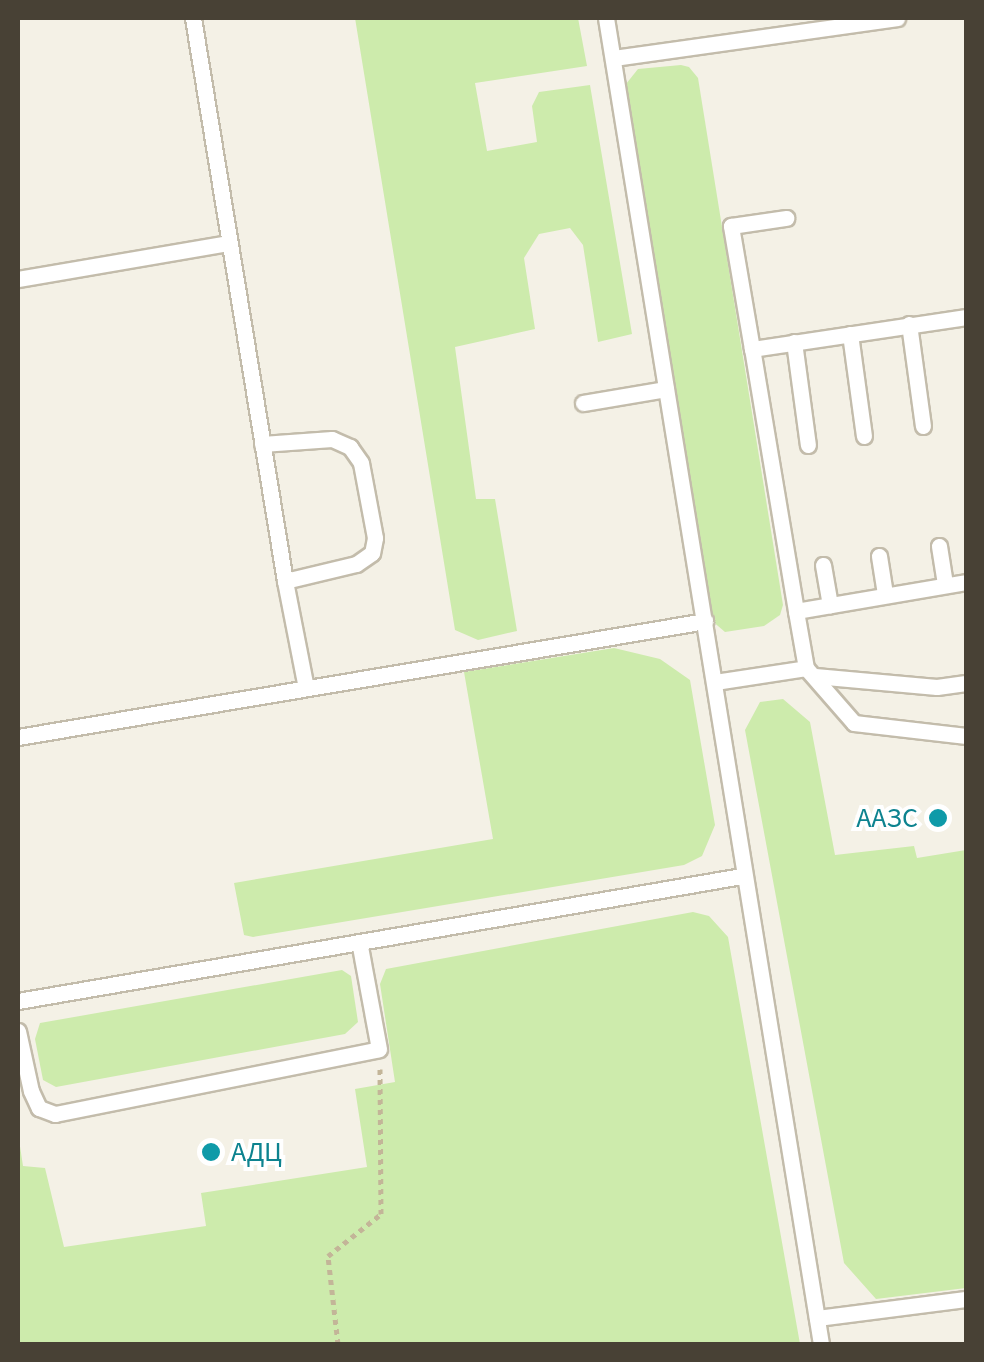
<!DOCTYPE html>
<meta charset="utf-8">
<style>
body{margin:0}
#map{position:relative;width:984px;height:1362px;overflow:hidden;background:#f4f1e6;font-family:"Source Sans 3",sans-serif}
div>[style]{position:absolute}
.green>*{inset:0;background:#cdebac}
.path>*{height:5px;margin-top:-2.5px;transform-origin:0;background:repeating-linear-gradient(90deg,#c3b598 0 5px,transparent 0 10px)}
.roads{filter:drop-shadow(2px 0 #c3bcab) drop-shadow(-2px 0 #c3bcab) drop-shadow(0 2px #c3bcab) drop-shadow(0 -2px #c3bcab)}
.lane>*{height:15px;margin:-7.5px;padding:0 7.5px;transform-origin:7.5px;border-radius:7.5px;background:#fff}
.dots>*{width:28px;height:28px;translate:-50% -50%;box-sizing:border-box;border:5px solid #fff;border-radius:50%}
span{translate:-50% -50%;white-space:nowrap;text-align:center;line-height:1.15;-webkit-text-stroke:8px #fff;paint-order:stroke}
.culture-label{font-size:28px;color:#0d838f}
.right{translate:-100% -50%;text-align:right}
.left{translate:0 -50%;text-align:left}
.frame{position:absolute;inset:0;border:20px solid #484135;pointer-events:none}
</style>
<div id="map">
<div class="green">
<i style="clip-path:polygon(355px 18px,578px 18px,587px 66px,475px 83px,487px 151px,537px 142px,532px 106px,539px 92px,590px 85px,632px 334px,598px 342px,583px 245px,570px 228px,539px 234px,524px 258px,535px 329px,455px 347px,476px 499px,495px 499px,517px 631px,478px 640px,455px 630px)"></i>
<i style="clip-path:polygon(681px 65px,689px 67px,698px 78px,783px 605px,780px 615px,764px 626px,725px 632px,711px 620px,626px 84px,638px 69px)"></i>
<i style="clip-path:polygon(614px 648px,660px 659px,690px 680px,715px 825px,702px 856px,684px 865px,253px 937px,244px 935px,234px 883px,493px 839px,464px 672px)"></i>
<i style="clip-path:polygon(783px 699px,810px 722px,835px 855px,914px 846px,917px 858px,966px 850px,966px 1288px,876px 1299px,844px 1263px,745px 730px,760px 702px)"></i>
<i style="clip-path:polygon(693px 912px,709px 916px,728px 937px,800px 1344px,18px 1344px,18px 1133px,23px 1166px,45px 1168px,64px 1247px,206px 1226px,201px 1193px,367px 1167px,355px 1089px,395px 1082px,380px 984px,386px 969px)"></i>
<i style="clip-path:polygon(342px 970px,351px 976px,358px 1022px,345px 1034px,56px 1087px,43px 1080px,35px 1039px,40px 1023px)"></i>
</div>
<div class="path">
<i style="left:338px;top:1344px;width:89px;rotate:-96.5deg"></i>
<i style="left:328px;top:1256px;width:68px;rotate:-38.4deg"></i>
<i style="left:381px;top:1214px;width:145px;rotate:-90.4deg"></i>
</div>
<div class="roads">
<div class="lane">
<i style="left:193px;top:18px;width:570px;rotate:80.72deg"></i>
<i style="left:285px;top:581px;width:109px;rotate:78.9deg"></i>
<i style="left:606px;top:18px;width:1343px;rotate:80.79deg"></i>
<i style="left:614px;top:58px;width:286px;rotate:-8deg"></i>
<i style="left:18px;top:279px;width:214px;rotate:-9.7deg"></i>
<i style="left:909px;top:324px;width:103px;rotate:82.2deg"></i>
<i style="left:850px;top:334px;width:103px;rotate:82.2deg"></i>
<i style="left:794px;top:342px;width:104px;rotate:82.3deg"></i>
<i style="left:752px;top:349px;width:125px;rotate:-99.7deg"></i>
<i style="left:731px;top:226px;width:56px;rotate:-8.3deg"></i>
<i style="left:583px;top:403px;width:84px;rotate:-9.6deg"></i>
<i style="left:262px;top:444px;width:70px;rotate:-4.1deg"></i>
<i style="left:332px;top:439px;width:20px;rotate:24deg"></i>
<i style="left:350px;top:447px;width:19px;rotate:55deg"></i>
<i style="left:361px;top:463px;width:76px;rotate:79.4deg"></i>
<i style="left:375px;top:538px;width:15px;rotate:101deg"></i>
<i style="left:372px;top:553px;width:19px;rotate:145deg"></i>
<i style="left:356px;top:564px;width:73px;rotate:166.5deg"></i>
<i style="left:939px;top:546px;width:39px;rotate:81deg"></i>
<i style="left:879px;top:556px;width:39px;rotate:81deg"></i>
<i style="left:823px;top:565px;width:41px;rotate:80.1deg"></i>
<i style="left:796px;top:611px;width:266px;rotate:-99.5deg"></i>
<i style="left:752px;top:349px;width:216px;rotate:-8.5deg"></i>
<i style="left:806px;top:668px;width:73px;rotate:48.9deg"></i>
<i style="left:854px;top:723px;width:113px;rotate:6.6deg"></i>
<i style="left:815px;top:676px;width:122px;rotate:5.2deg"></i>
<i style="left:937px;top:687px;width:29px;rotate:-8deg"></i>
<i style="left:715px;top:682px;width:92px;rotate:-8.7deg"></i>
<i style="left:806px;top:668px;width:58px;rotate:-100deg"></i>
<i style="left:796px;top:611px;width:172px;rotate:-9.7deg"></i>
<i style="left:18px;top:737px;width:697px;rotate:-9.58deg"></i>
<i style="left:18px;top:1001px;width:735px;rotate:-9.8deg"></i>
<i style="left:18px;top:1031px;width:61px;rotate:77.8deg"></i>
<i style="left:31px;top:1091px;width:19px;rotate:65deg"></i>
<i style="left:39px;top:1108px;width:17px;rotate:21deg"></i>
<i style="left:55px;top:1114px;width:330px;rotate:-11.3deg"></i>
<i style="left:379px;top:1049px;width:105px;rotate:-100.5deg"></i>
<i style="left:817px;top:1318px;width:150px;rotate:-7.3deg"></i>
</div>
</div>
<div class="dots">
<i style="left:938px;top:818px;background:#0f9aa8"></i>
<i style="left:211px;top:1152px;background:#0f9aa8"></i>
</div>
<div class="culture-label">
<span class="right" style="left:918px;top:818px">ААЗС</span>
<span class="left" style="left:231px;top:1152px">АДЦ</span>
</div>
<div class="frame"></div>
</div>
